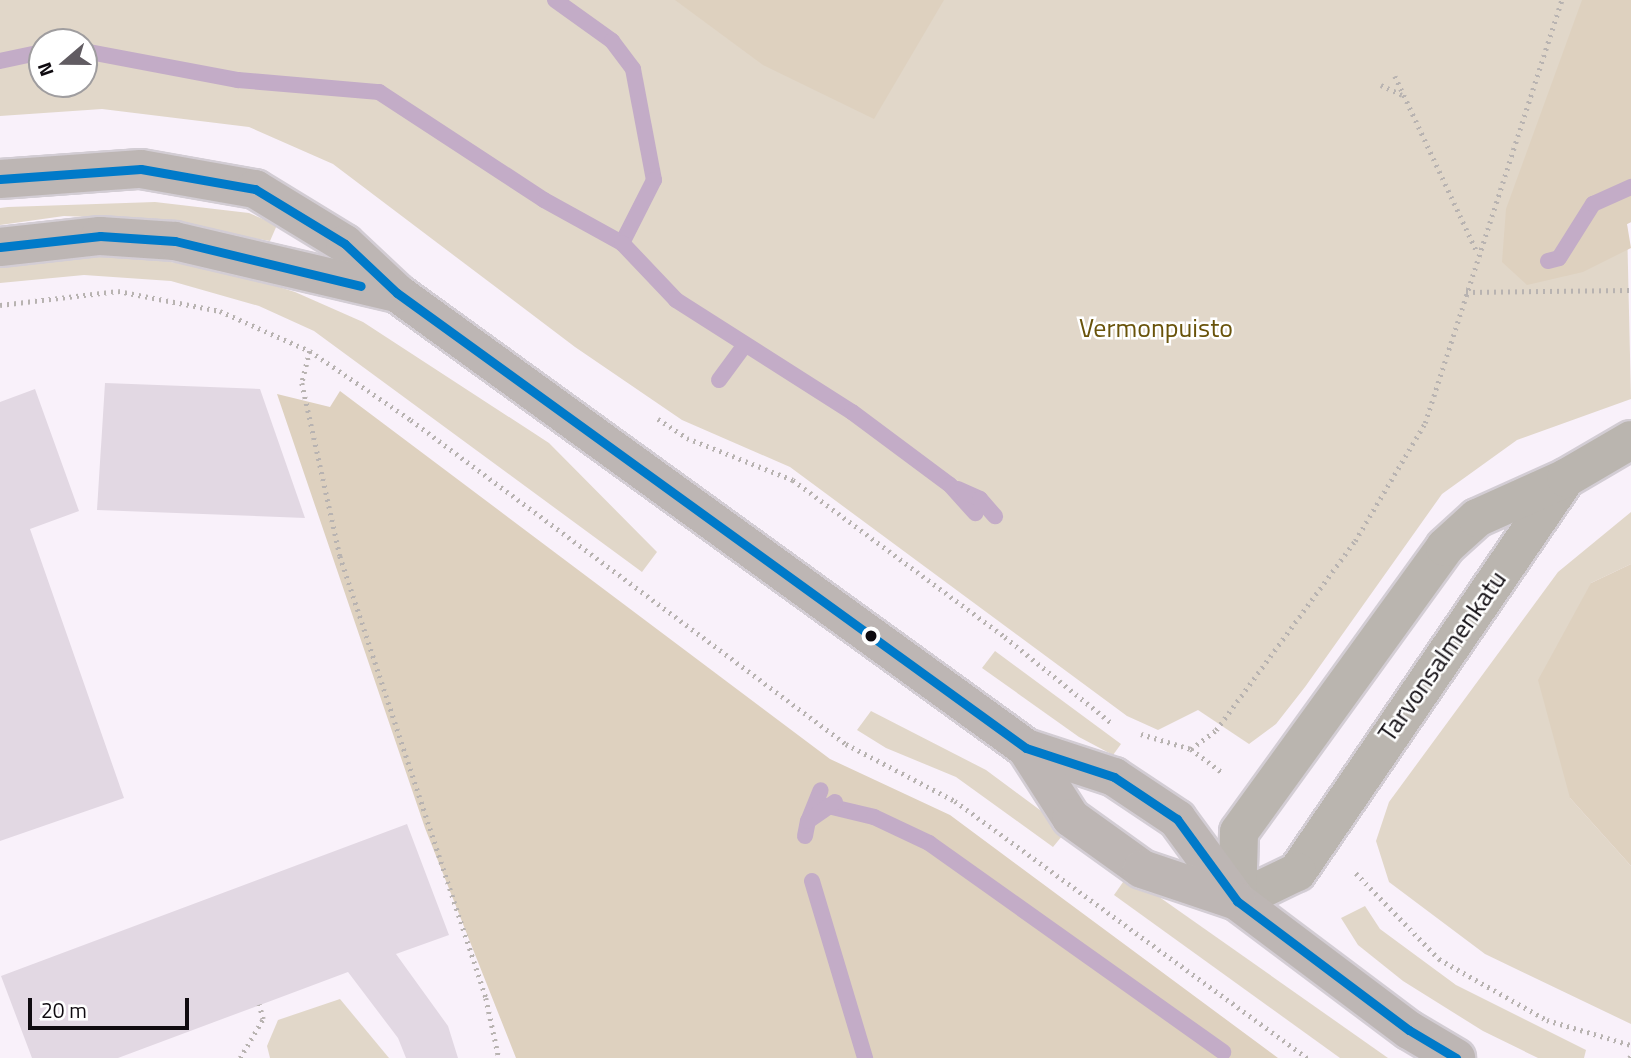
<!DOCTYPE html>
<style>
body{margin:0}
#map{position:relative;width:1631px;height:1058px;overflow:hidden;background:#f9f1fa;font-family:"Titillium Web",sans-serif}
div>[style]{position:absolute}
.green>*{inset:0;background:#e1d7c9}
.forest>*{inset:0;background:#ded1bf}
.stream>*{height:16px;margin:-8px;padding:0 8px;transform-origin:8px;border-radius:8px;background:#c3acc7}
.building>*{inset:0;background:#e2d8e3}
.path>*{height:4.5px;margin-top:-2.25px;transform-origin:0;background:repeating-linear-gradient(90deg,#b8b3b1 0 2px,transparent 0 7px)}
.roads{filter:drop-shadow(2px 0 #d3cdd4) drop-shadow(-2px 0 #d3cdd4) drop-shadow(0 2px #d3cdd4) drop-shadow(0 -2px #d3cdd4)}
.minor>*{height:38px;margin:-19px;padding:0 19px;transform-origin:19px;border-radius:19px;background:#bab5af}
.major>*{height:38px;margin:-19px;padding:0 19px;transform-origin:19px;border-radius:19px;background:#bdb6b4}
.bus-1>*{height:9px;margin:-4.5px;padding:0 4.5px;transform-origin:4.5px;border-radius:4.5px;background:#007ac9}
.dots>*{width:19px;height:19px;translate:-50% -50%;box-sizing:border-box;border:4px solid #fff;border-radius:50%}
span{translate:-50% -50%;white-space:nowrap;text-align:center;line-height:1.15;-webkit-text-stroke:5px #fff;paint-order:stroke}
.park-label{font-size:26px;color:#69530a}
.street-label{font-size:26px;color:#0f0b10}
.north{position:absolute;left:28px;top:28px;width:70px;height:70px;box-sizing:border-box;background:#fff;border:2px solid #9f9d9f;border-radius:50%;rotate:250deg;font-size:19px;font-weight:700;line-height:28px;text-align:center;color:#0f0b10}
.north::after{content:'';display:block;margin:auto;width:24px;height:32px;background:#615c62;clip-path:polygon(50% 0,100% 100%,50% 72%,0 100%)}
.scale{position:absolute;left:28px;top:998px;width:161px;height:32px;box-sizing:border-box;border:4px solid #0f0b10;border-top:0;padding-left:9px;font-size:21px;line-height:24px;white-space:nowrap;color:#0f0b10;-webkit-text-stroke:5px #fff;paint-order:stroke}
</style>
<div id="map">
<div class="green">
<i style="clip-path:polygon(evenodd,0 0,1631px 0,1631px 222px,1627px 224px,1631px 399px,1517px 440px,1442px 494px,1305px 687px,1276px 724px,1249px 744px,1198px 710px,1158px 730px,1127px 716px,790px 467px,682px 420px,575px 347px,333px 164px,249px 127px,102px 109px,0 116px,0 0,42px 42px,84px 42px,84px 84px,42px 84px,42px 42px)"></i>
<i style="clip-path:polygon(155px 202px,249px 213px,277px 225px,270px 241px,143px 219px,64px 216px,0 225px,0 208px,8px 207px)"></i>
<i style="clip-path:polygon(127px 255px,227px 271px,295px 292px,363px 322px,549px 443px,657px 552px,642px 572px,314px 331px,259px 306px,171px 281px,84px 275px,0 283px,0 262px)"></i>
<i style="clip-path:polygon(1631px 512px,1631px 564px,1591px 583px,1570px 798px,1631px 866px,1631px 1024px,1485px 954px,1389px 882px,1376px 841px,1389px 802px,1558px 572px)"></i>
<i style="clip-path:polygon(995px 651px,1121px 744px,1113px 755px,1079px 737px,982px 668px)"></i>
<i style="clip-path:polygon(871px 711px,986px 770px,1067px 830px,1053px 847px,956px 777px,886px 748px,857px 730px)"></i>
<i style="clip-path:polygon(1128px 875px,1388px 1058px,1340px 1058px,1114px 895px)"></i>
<i style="clip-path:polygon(1365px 906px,1380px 929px,1456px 985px,1586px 1050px,1584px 1058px,1538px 1058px,1483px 1031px,1403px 981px,1358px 945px,1341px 918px)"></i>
<i style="clip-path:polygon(340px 999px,389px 1058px,270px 1058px,267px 1046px,278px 1020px)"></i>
</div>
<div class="forest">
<i style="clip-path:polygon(675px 0,944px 0,874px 119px,763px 65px)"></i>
<i style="clip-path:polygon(1582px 0,1631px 0,1631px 222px,1627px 224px,1631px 248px,1583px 272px,1527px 285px,1502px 262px,1506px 209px)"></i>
<i style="clip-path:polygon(340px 391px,830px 759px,950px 815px,1278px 1058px,516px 1058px,425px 828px,277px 394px,330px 407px)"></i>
<i style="clip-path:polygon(1631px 564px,1631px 866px,1570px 798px,1538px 680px,1591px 583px)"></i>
</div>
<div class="stream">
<i style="left:555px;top:0;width:70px;rotate:35.7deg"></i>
<i style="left:612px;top:41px;width:35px;rotate:53deg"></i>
<i style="left:633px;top:69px;width:113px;rotate:79.3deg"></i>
<i style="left:654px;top:180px;width:71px;rotate:116.9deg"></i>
<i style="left:84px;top:51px;width:157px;rotate:10.7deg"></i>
<i style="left:238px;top:80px;width:142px;rotate:4.9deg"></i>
<i style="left:379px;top:92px;width:197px;rotate:33.2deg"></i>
<i style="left:544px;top:200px;width:89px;rotate:28.9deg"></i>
<i style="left:622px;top:243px;width:79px;rotate:46.5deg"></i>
<i style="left:676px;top:300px;width:209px;rotate:32.5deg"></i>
<i style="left:852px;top:412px;width:122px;rotate:36.7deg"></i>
<i style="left:950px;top:485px;width:38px;rotate:48deg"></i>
<i style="left:0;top:61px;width:43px;rotate:-12.1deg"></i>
<i style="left:1548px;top:261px;width:11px;rotate:-15deg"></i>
<i style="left:1559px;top:258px;width:64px;rotate:-57.8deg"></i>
<i style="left:1593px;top:204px;width:42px;rotate:-24.1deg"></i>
<i style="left:719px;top:380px;width:42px;rotate:-53.7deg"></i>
<i style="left:958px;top:489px;width:24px;rotate:24deg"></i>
<i style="left:980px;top:499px;width:23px;rotate:49deg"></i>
<i style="left:828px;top:806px;width:47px;rotate:13.4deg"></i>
<i style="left:874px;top:817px;width:61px;rotate:25.3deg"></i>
<i style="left:929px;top:843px;width:361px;rotate:35.4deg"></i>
<i style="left:809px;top:819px;width:31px;rotate:-68deg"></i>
<i style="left:805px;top:836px;width:15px;rotate:-79deg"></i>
<i style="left:808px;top:821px;width:33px;rotate:-35deg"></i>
<i style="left:812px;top:881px;width:185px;rotate:73.3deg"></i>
</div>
<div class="building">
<i style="clip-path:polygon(105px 383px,260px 389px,305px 518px,97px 510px)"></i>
<i style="clip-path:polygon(35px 389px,79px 511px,30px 529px,124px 798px,0 841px,0 402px)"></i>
<i style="clip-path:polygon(407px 824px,449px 935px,396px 954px,448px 1026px,458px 1058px,406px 1058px,398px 1038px,348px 972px,118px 1058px,32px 1058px,1px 976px)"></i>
</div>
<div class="path">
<i style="left:1395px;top:76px;width:196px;rotate:65deg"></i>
<i style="left:1381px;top:85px;width:23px;rotate:25deg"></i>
<i style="left:1466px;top:292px;width:165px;rotate:-0.7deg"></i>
<i style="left:0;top:305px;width:119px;rotate:-6.8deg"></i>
<i style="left:118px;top:291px;width:104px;rotate:11.1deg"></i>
<i style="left:220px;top:311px;width:98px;rotate:24deg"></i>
<i style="left:310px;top:351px;width:122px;rotate:34.3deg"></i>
<i style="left:411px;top:420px;width:542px;rotate:36.68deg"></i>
<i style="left:846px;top:744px;width:123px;rotate:27.6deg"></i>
<i style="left:955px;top:801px;width:437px;rotate:36.1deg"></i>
<i style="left:310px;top:351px;width:33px;rotate:104deg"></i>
<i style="left:302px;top:383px;width:177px;rotate:77.6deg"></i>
<i style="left:340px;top:556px;width:465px;rotate:71.7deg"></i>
<i style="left:486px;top:998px;width:61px;rotate:77.8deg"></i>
<i style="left:658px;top:419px;width:35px;rotate:33deg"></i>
<i style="left:687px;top:438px;width:114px;rotate:21.6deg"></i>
<i style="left:793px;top:480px;width:264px;rotate:36.5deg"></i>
<i style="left:1005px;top:637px;width:139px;rotate:38.9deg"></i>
<i style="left:1141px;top:734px;width:52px;rotate:16.7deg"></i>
<i style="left:1191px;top:749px;width:40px;rotate:37deg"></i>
<i style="left:1191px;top:749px;width:31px;rotate:-37deg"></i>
<i style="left:1216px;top:730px;width:235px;rotate:-53.7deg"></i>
<i style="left:1355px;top:541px;width:137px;rotate:-59.3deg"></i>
<i style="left:1425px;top:423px;width:445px;rotate:-72.1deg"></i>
<i style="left:1356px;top:873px;width:120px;rotate:46deg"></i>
<i style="left:1439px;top:959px;width:124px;rotate:29.5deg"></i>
<i style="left:1547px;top:1020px;width:88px;rotate:16.6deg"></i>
<i style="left:240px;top:1058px;width:45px;rotate:-59.5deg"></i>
<i style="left:263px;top:1019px;width:15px;rotate:-106deg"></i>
<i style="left:1629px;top:1058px;width:3px;rotate:-45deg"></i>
</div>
<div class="roads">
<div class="minor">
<i style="left:1566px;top:478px;width:477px;rotate:124.3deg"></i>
<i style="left:1297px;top:872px;width:67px;rotate:154.2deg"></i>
<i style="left:1237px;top:901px;width:69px;rotate:-88.3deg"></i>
<i style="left:1239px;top:832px;width:352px;rotate:-54.1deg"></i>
<i style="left:1445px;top:547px;width:43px;rotate:-42.2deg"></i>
<i style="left:1477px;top:518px;width:98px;rotate:-24.2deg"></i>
<i style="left:1566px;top:478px;width:75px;rotate:-30.3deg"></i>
</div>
<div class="major">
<i style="left:0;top:179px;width:141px;rotate:-4.1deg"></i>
<i style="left:141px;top:169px;width:116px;rotate:10deg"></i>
<i style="left:255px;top:189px;width:105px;rotate:31.4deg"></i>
<i style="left:345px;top:244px;width:71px;rotate:43.3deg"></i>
<i style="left:397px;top:293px;width:776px;rotate:35.88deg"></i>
<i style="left:1026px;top:748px;width:93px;rotate:18.2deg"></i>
<i style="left:1114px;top:777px;width:76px;rotate:33.7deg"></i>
<i style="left:1177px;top:819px;width:102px;rotate:53.8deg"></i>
<i style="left:1237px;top:901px;width:215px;rotate:36.9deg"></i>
<i style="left:1409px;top:1030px;width:55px;rotate:30.8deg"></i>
<i style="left:0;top:247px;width:101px;rotate:-6.3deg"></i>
<i style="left:100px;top:236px;width:75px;rotate:3.8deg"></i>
<i style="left:175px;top:241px;width:228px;rotate:13.2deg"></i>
<i style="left:1026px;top:748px;width:83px;rotate:57.3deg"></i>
<i style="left:1071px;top:818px;width:87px;rotate:35.7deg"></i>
<i style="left:1142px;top:869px;width:100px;rotate:18.6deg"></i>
</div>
</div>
<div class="bus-1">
<i style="left:0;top:179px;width:141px;rotate:-4.1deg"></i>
<i style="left:141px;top:169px;width:116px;rotate:10deg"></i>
<i style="left:255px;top:189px;width:105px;rotate:31.4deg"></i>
<i style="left:345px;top:244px;width:71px;rotate:43.3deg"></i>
<i style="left:397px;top:293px;width:776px;rotate:35.88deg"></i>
<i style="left:1026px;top:748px;width:93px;rotate:18.2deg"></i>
<i style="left:1114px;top:777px;width:76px;rotate:33.7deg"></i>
<i style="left:1177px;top:819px;width:102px;rotate:53.8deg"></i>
<i style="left:1237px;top:901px;width:215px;rotate:36.9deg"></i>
<i style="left:1409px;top:1030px;width:55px;rotate:30.8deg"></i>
<i style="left:0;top:247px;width:101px;rotate:-6.3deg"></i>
<i style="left:100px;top:236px;width:75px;rotate:3.8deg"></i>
<i style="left:175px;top:241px;width:191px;rotate:13.6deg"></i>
</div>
<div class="dots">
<i style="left:871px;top:636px;background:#0f0b10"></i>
</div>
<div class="park-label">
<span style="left:1156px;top:328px">Vermonpuisto</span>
</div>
<div class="street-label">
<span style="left:1442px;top:656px;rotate:-55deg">Tarvonsalmenkatu</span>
</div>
<div class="north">N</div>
<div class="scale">20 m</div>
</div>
